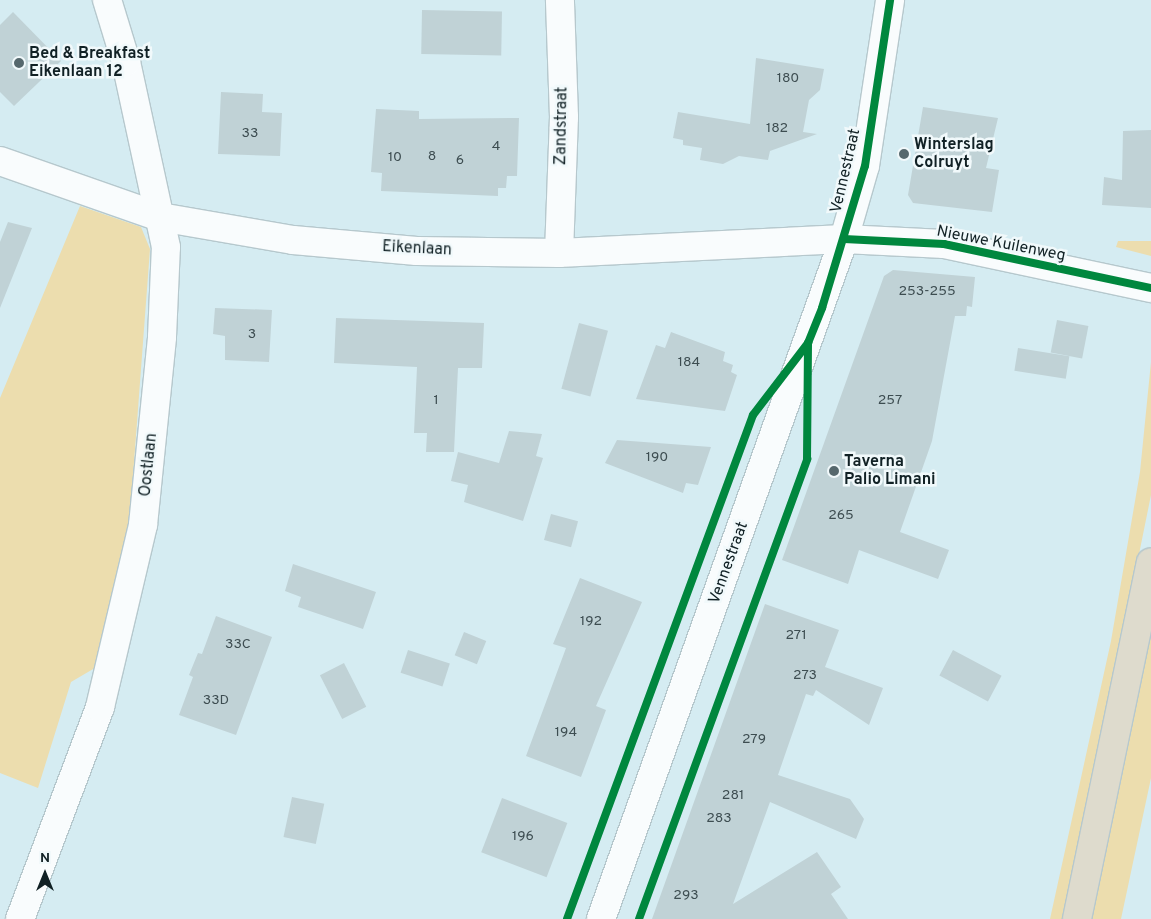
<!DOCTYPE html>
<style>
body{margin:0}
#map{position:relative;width:1151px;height:919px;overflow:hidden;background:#d5ecf2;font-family:Overpass,sans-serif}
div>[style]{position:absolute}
.green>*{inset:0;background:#ecddae}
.building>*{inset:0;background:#c0d2d6;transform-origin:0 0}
.roads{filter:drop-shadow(1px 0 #b6c8cd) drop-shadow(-1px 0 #b6c8cd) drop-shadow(0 1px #b6c8cd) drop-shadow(0 -1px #b6c8cd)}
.street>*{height:28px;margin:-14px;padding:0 14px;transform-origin:14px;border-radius:14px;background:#f9fcfd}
.highway>*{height:28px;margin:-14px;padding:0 14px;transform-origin:14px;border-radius:14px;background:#dedbcd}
.cycleway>*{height:8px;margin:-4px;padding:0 4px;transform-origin:4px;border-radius:4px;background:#00873e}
.dots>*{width:14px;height:14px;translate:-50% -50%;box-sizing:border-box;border:2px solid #f1f9fb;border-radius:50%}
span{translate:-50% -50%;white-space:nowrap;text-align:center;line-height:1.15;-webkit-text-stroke:5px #f1f9fb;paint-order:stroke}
.number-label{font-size:14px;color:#3d4d51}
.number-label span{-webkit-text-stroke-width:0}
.poi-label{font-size:16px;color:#112125;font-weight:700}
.left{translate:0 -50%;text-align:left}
.street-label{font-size:16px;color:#112125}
.north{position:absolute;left:20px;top:849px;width:50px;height:50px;-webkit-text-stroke:4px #f1f9fb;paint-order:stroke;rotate:0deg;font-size:14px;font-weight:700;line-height:20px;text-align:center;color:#112125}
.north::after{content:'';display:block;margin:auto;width:18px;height:22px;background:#112125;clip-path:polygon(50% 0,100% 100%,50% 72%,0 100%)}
</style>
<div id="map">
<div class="green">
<i style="clip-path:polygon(80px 206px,141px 227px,150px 249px,129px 529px,100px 665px,71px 682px,38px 788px,0 773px,0 398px)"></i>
<i style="clip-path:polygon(1118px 241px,1151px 241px,1151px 256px,1116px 247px)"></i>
<i style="clip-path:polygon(1151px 362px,1151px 495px,1073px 880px,1062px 919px,1050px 919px,1111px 641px,1140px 472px)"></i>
<i style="clip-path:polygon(1151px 622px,1151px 778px,1121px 919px,1087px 919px)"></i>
</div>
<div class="building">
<i style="left:422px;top:10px;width:80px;height:44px;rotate:1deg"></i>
<i style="clip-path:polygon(13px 12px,61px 61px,14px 106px,0 92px,0 25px)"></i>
<i style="clip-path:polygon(756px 58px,824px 69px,820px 90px,809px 100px,803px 132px,817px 134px,770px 151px,768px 160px,739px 156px,723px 164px,700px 160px,702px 148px,683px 145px,683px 140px,673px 138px,678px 112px,750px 124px)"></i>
<i style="clip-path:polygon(221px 92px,263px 94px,262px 112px,282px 113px,280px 156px,218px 154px)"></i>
<i style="clip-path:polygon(923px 107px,998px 118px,986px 168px,999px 170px,992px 212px,913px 203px,908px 195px)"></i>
<i style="clip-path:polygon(376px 109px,419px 111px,419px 119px,519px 118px,517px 176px,507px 176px,506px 188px,498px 188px,498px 196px,381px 191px,382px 173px,371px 172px)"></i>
<i style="clip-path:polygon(1151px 130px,1151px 208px,1102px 205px,1104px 177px,1122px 180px,1123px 131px)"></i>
<i style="clip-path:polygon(8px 222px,32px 228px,0 308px,0 242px)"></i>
<i style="clip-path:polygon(893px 270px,975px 277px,972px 307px,967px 306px,966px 316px,955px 316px,932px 441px,900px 532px,949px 550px,938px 579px,859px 550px,848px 584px,782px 560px,884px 276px)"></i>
<i style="clip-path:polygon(215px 308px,272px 310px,269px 362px,225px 360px,225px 336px,213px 334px)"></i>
<i style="clip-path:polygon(336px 318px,484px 323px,482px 368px,458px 368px,454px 452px,426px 452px,427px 433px,414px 433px,417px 367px,334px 363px)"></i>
<i style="left:1057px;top:320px;width:32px;height:33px;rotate:11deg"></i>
<i style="left:579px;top:323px;width:30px;height:68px;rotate:15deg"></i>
<i style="clip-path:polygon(671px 332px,725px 352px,723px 361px,733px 365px,731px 372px,737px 375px,725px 411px,636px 399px,656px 345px,665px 348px)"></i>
<i style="left:1018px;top:348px;width:52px;height:23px;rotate:9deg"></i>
<i style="clip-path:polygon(509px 431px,542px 434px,536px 456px,543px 458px,523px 521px,464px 502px,468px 485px,451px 481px,458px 452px,499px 463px)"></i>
<i style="clip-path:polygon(617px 440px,711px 447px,698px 485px,686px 483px,683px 493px,605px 463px)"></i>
<i style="left:551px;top:514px;width:28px;height:27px;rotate:15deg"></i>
<i style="clip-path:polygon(293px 564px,376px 592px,363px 629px,298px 607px,301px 597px,285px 591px)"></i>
<i style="clip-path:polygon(580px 578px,642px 602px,596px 706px,606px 710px,581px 777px,526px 756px,566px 648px,553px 644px)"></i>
<i style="clip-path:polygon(765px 604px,839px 630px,825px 667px,883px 688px,869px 725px,816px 690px,813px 696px,806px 694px,778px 775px,850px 799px,864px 819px,856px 839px,770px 802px,733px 904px,817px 852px,841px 887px,831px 894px,848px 919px,652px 919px)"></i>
<i style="clip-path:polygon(216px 616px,272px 637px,236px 735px,179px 715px,193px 677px,189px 675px,198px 653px,202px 654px)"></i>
<i style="left:464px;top:632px;width:24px;height:25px;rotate:22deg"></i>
<i style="left:408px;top:650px;width:44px;height:24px;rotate:18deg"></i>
<i style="left:953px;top:650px;width:55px;height:29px;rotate:28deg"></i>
<i style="left:344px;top:663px;width:49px;height:27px;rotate:63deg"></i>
<i style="left:292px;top:797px;width:33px;height:41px;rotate:12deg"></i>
<i style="left:502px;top:798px;width:70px;height:58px;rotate:21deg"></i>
</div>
<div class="roads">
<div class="street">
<i style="left:0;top:161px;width:170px;rotate:19.3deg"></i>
<i style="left:160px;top:217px;width:135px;rotate:9.8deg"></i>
<i style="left:293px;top:240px;width:124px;rotate:5.1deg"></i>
<i style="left:417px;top:251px;width:142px;rotate:0.8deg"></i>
<i style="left:559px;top:253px;width:285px;rotate:-2.8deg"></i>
<i style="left:844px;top:239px;width:100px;rotate:2.9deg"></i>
<i style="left:944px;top:244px;width:212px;rotate:12deg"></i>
<i style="left:559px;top:253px;width:136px;rotate:-87.9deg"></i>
<i style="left:564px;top:117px;width:117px;rotate:-92deg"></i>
<i style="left:20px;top:919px;width:227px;rotate:-69.3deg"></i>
<i style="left:100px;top:707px;width:187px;rotate:-76.7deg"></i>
<i style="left:143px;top:525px;width:189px;rotate:-84.2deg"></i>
<i style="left:162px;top:337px;width:90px;rotate:-87.5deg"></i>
<i style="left:166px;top:247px;width:189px;rotate:-102.2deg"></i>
<i style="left:126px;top:62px;width:65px;rotate:-107deg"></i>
<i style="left:601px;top:919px;width:722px;rotate:-70.34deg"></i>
<i style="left:844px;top:239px;width:76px;rotate:-74deg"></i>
<i style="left:865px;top:166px;width:168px;rotate:-81.4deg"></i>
</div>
<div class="highway">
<i style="left:1077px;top:919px;width:364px;rotate:-78.3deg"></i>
</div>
</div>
<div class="cycleway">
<i style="left:844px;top:239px;width:100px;rotate:2.9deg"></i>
<i style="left:944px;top:244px;width:212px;rotate:12deg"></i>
<i style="left:567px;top:919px;width:537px;rotate:-69.74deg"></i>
<i style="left:753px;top:415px;width:91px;rotate:-52.6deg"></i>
<i style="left:808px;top:343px;width:38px;rotate:-68deg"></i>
<i style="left:822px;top:308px;width:148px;rotate:-73.2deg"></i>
<i style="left:865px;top:166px;width:168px;rotate:-81.4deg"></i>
<i style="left:639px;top:919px;width:490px;rotate:-69.9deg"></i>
<i style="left:807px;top:459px;width:116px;rotate:-89.5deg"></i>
</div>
<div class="dots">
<i style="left:19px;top:63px;background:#56686d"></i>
<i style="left:904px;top:154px;background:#56686d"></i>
<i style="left:834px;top:471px;background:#56686d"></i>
</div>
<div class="number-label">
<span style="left:788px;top:79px">180</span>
<span style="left:777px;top:129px">182</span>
<span style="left:250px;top:134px">33</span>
<span style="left:496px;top:147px">4</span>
<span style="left:432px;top:157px">8</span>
<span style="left:395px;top:158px">10</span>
<span style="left:460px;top:161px">6</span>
<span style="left:927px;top:292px">253-255</span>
<span style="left:252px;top:335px">3</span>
<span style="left:689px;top:363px">184</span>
<span style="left:436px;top:401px">1</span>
<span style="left:890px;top:401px">257</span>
<span style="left:657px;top:458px">190</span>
<span style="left:841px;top:516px">265</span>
<span style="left:591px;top:622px">192</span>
<span style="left:796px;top:636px">271</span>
<span style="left:238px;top:645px">33C</span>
<span style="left:805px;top:676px">273</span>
<span style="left:216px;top:701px">33D</span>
<span style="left:566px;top:733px">194</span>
<span style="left:754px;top:740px">279</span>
<span style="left:733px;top:796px">281</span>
<span style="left:719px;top:819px">283</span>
<span style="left:523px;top:837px">196</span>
<span style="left:686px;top:896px">293</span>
</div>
<div class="poi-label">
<span class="left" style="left:29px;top:63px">Bed &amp; Breakfast<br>Eikenlaan 12</span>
<span class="left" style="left:914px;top:154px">Winterslag<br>Colruyt</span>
<span class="left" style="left:844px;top:471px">Taverna<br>Palio Limani</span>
</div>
<div class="street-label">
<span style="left:562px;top:126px;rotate:-89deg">Zandstraat</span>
<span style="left:846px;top:171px;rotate:-77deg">Vennestraat</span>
<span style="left:1001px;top:244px;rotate:11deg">Nieuwe Kuilenweg</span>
<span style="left:417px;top:249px;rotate:3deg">Eikenlaan</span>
<span style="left:149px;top:465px;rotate:-84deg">Oostlaan</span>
<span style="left:729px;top:563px;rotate:-70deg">Vennestraat</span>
</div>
<div class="north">N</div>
</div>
